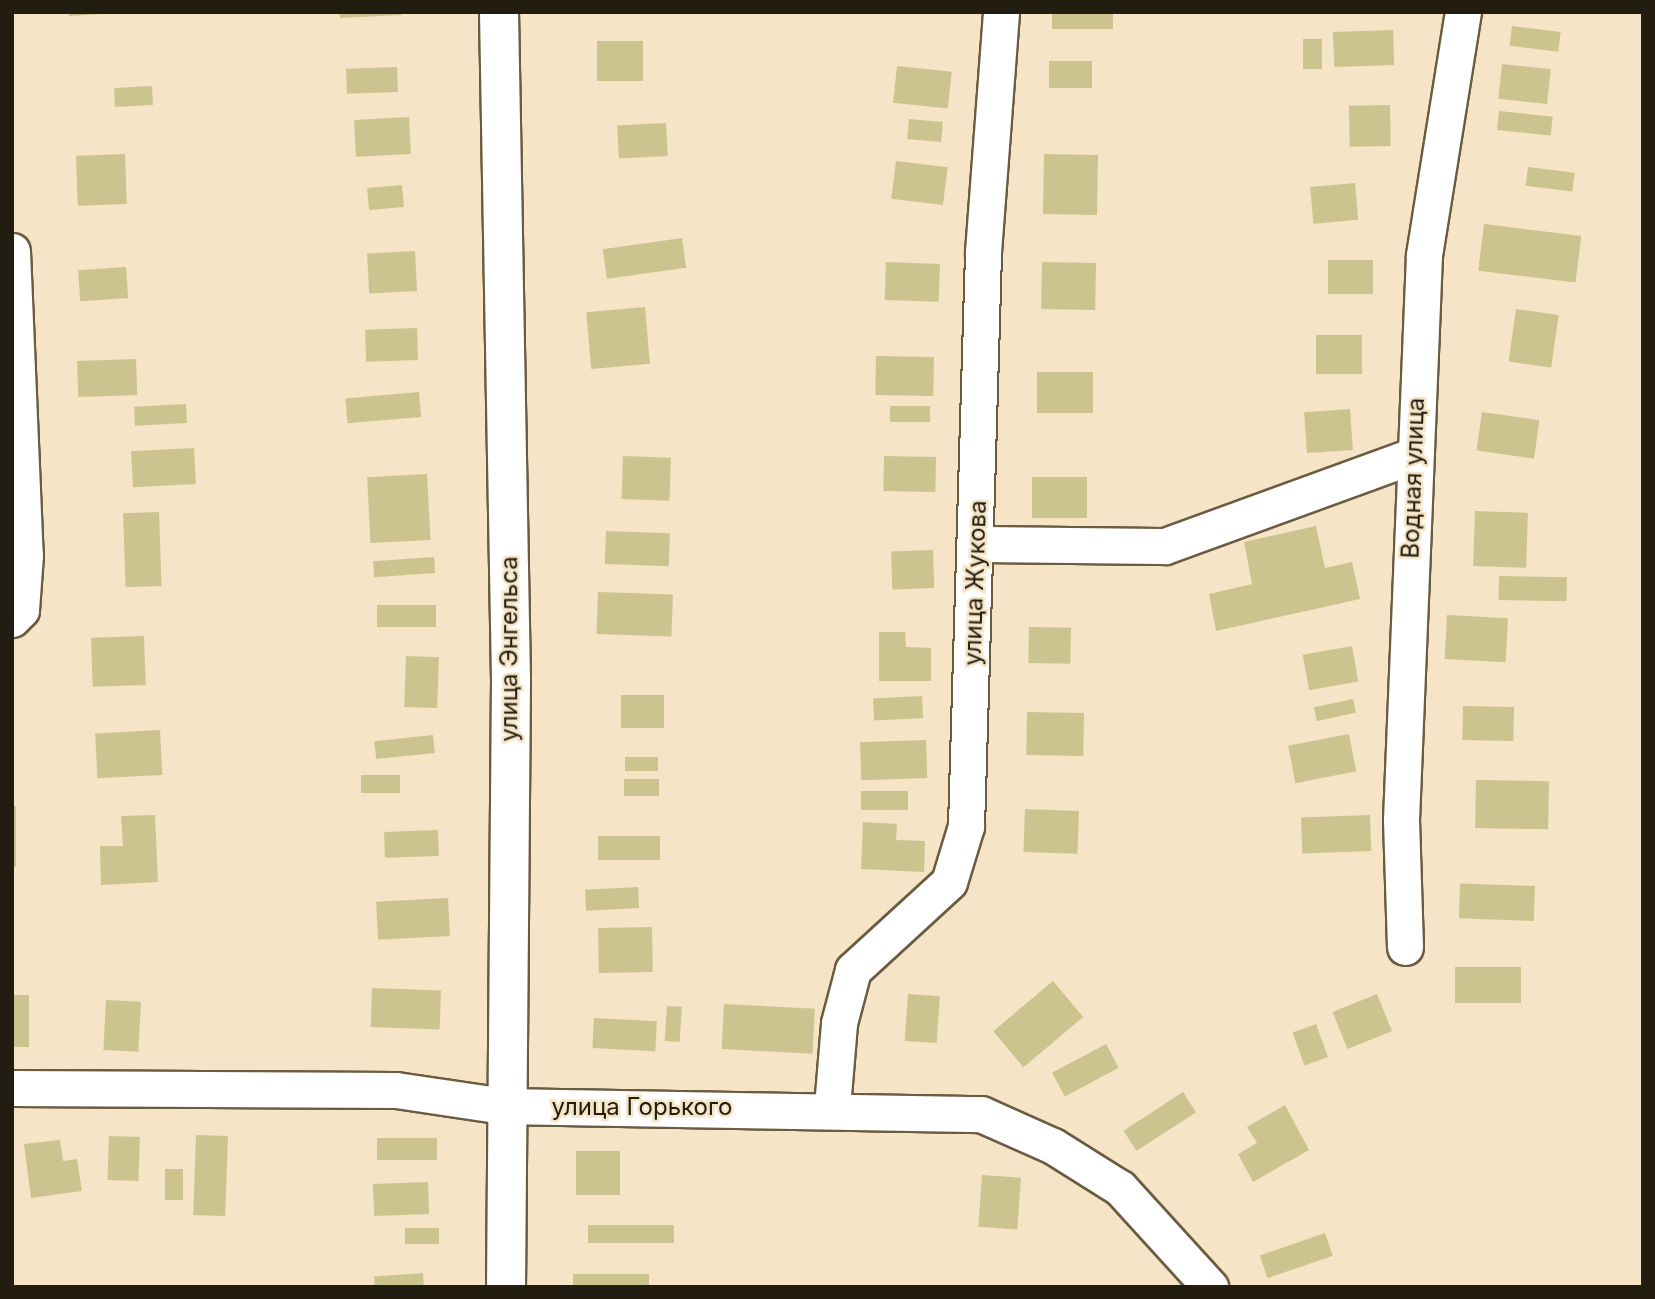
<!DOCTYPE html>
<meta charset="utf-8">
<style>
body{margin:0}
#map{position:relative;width:1655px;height:1299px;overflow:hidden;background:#f5e4c5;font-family:Inter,sans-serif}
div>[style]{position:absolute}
.building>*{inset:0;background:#ccc48f;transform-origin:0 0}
.roads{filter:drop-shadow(2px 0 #6b5c41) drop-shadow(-2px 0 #6b5c41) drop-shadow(0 2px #6b5c41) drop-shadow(0 -2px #6b5c41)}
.minor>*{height:35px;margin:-17.5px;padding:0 17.5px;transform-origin:17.5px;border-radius:17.5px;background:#fff}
.tertiary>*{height:38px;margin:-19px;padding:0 19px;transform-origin:19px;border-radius:19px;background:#fff}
span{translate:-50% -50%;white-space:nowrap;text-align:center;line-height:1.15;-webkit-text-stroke:5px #f5e4c5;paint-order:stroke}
.street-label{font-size:24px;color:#231d11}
.frame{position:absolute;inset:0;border:14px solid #231d11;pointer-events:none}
</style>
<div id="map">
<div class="building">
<i style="clip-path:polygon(68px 12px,102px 12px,102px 14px,69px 16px)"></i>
<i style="clip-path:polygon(339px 12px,402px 12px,402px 15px,340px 18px)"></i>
<i style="left:1052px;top:12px;width:61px;height:17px"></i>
<i style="left:1512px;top:26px;width:49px;height:20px;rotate:7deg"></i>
<i style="left:1393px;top:30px;width:35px;height:60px;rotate:88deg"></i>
<i style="left:1303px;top:39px;width:19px;height:30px"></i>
<i style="left:597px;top:41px;width:46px;height:40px"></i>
<i style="left:1049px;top:61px;width:43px;height:27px"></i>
<i style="left:1502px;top:64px;width:49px;height:35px;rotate:6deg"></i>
<i style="left:897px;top:66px;width:55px;height:37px;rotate:6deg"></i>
<i style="left:397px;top:67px;width:25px;height:51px;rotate:88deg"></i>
<i style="left:152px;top:86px;width:19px;height:38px;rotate:87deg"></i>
<i style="left:1390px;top:105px;width:41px;height:41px;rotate:89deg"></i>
<i style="left:1499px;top:111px;width:54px;height:19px;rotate:6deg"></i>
<i style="left:409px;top:117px;width:37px;height:55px;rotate:87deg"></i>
<i style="left:909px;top:119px;width:34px;height:20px;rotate:5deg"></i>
<i style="left:666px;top:123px;width:33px;height:49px;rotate:87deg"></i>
<i style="left:125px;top:154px;width:50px;height:49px;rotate:88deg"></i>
<i style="left:1044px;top:154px;width:54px;height:60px;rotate:1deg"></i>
<i style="left:896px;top:161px;width:52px;height:38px;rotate:7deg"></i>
<i style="left:1528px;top:167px;width:47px;height:19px;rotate:7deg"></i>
<i style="left:1355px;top:183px;width:37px;height:45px;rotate:85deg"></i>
<i style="left:402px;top:185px;width:22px;height:35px;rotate:85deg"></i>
<i style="left:1484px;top:224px;width:98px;height:47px;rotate:7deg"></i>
<i style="left:682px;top:238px;width:30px;height:80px;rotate:82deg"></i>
<i style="left:415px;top:251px;width:40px;height:48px;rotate:87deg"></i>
<i style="left:1328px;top:260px;width:45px;height:34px"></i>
<i style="left:886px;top:262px;width:54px;height:38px;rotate:2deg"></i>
<i style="left:1042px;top:262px;width:54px;height:47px;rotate:1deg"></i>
<i style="left:126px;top:267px;width:31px;height:48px;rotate:86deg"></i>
<i style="left:645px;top:307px;width:57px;height:59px;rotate:85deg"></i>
<i style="left:1516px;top:309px;width:43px;height:53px;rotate:8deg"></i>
<i style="left:417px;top:328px;width:32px;height:52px;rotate:88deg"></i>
<i style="left:1362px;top:335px;width:39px;height:46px;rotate:90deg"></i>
<i style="left:876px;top:356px;width:58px;height:39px;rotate:1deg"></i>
<i style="left:136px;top:359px;width:36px;height:59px;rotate:88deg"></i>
<i style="left:1037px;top:372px;width:56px;height:41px"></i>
<i style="left:419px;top:392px;width:25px;height:74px;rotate:85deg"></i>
<i style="left:186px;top:404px;width:19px;height:52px;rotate:87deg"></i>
<i style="left:930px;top:406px;width:16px;height:40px;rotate:90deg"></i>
<i style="left:1350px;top:409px;width:41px;height:46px;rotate:86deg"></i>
<i style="left:1482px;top:412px;width:58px;height:39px;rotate:8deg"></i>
<i style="left:194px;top:448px;width:36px;height:63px;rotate:87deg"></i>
<i style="left:623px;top:456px;width:48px;height:43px;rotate:2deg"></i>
<i style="left:884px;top:456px;width:52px;height:35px;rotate:1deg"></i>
<i style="left:427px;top:474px;width:66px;height:60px;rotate:87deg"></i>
<i style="left:1032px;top:477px;width:55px;height:41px"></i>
<i style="left:1475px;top:511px;width:53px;height:55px;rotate:2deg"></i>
<i style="left:159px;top:512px;width:74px;height:36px;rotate:88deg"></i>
<i style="clip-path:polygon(1316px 526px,1325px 568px,1352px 562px,1360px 599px,1216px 631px,1209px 594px,1252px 584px,1244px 542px)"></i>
<i style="left:606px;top:531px;width:64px;height:33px;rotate:2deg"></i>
<i style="left:933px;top:550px;width:38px;height:42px;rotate:88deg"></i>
<i style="left:434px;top:557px;width:16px;height:61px;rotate:86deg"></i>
<i style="left:1499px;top:576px;width:68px;height:24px;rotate:1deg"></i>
<i style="left:598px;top:592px;width:75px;height:42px;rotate:2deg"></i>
<i style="left:436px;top:605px;width:22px;height:59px;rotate:90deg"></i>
<i style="left:1447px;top:615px;width:61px;height:44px;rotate:3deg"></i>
<i style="left:1029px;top:627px;width:42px;height:36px;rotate:1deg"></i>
<i style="clip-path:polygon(879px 632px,905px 632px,906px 647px,931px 648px,931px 681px,879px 681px)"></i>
<i style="left:144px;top:636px;width:49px;height:53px;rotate:88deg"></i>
<i style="left:1352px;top:646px;width:36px;height:50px;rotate:80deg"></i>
<i style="left:406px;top:656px;width:33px;height:51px;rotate:2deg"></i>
<i style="left:621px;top:695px;width:43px;height:33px"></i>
<i style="left:922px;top:696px;width:22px;height:49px;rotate:87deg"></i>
<i style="left:1353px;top:699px;width:14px;height:40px;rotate:78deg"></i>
<i style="left:1463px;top:706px;width:51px;height:34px;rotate:1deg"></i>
<i style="left:1027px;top:712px;width:57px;height:43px;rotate:1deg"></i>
<i style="left:160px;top:730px;width:45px;height:65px;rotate:87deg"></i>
<i style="left:1349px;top:734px;width:38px;height:62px;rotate:79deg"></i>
<i style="left:433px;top:735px;width:18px;height:59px;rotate:84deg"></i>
<i style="left:926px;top:740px;width:38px;height:66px;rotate:88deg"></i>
<i style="left:658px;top:757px;width:14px;height:33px;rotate:90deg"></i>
<i style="left:400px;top:775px;width:18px;height:39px;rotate:90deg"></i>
<i style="left:624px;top:779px;width:35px;height:17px"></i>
<i style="left:1476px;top:780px;width:73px;height:48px;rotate:1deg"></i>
<i style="left:861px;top:791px;width:47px;height:19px"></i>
<i style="left:12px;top:806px;width:4px;height:61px"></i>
<i style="left:1025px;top:809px;width:54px;height:43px;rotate:2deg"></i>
<i style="clip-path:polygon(155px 815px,158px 882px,101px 885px,100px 846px,123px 846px,121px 816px)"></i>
<i style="left:1370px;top:815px;width:36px;height:69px;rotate:88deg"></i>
<i style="clip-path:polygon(863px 822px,897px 824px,896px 840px,925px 841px,924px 872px,861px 869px)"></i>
<i style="left:438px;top:830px;width:26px;height:54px;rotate:88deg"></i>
<i style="left:598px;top:836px;width:62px;height:24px"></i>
<i style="left:1535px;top:886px;width:35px;height:75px;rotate:92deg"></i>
<i style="left:638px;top:887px;width:21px;height:53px;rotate:87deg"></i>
<i style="left:448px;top:898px;width:38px;height:72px;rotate:87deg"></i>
<i style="left:652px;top:927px;width:45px;height:54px;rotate:89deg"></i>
<i style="left:1455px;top:967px;width:66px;height:36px"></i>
<i style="left:1053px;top:981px;width:47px;height:78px;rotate:50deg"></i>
<i style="left:372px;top:988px;width:69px;height:39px;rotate:2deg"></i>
<i style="left:908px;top:994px;width:32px;height:47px;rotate:4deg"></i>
<i style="left:1377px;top:994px;width:40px;height:48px;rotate:68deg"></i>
<i style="left:12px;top:995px;width:17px;height:52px"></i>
<i style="left:106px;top:1000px;width:35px;height:50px;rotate:3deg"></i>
<i style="left:724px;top:1004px;width:91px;height:45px;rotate:3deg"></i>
<i style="left:667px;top:1006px;width:15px;height:35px;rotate:4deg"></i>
<i style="left:594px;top:1018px;width:63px;height:30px;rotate:3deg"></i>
<i style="left:1316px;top:1024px;width:35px;height:25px;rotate:70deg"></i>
<i style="left:1106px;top:1044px;width:27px;height:61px;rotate:62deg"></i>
<i style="left:1183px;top:1092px;width:24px;height:71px;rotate:57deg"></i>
<i style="clip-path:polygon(1285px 1105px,1309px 1150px,1253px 1182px,1238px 1154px,1257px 1143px,1247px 1127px)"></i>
<i style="left:196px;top:1135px;width:32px;height:80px;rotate:2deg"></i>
<i style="left:109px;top:1136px;width:31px;height:44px;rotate:2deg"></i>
<i style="left:377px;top:1138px;width:60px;height:22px"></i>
<i style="clip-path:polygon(60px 1140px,63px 1161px,77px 1159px,82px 1191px,31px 1198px,24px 1144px)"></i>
<i style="left:620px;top:1151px;width:44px;height:44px;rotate:90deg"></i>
<i style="left:165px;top:1169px;width:18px;height:31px"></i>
<i style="left:982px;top:1175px;width:39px;height:52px;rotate:4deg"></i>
<i style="left:428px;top:1182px;width:32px;height:55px;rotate:88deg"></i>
<i style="left:674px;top:1225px;width:18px;height:86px;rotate:90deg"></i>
<i style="left:405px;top:1228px;width:34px;height:16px"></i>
<i style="left:1325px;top:1233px;width:24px;height:69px;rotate:71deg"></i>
<i style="left:423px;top:1273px;width:14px;height:49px;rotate:86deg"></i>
<i style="left:649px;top:1274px;width:13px;height:76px;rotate:90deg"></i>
</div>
<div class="roads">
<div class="minor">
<i style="left:12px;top:251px;width:304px;rotate:87.6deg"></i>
<i style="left:25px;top:555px;width:55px;rotate:94.2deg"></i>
<i style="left:21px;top:610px;width:13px;rotate:135deg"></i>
<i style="left:977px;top:544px;width:188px;rotate:0.6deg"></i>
<i style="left:1165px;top:546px;width:263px;rotate:-20deg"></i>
<i style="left:1405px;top:947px;width:127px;rotate:-91.8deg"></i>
<i style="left:1401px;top:820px;width:565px;rotate:-87.67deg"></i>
<i style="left:1424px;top:255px;width:246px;rotate:-80.9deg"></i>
<i style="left:12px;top:1088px;width:384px;rotate:0.3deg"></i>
<i style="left:396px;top:1090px;width:110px;rotate:8.4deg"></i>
<i style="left:505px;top:1106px;width:476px;rotate:1deg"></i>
<i style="left:981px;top:1114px;width:79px;rotate:24deg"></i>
<i style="left:1053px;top:1146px;width:79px;rotate:32.1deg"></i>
<i style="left:1120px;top:1188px;width:134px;rotate:47.7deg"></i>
<i style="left:832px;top:1107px;width:84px;rotate:-85.2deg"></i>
<i style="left:839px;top:1023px;width:55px;rotate:-75.2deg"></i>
<i style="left:853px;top:970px;width:130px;rotate:-42.5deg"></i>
<i style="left:949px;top:882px;width:59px;rotate:-73.1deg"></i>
<i style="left:966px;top:826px;width:574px;rotate:-88.3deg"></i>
<i style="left:983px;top:252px;width:241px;rotate:-85.7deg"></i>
</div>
<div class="tertiary">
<i style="left:499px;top:12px;width:668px;rotate:88.97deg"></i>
<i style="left:511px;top:680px;width:607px;rotate:90.47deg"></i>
</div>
</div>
<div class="street-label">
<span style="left:1413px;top:478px;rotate:-88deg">Водная улица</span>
<span style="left:975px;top:583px;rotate:-88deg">улица Жукова</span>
<span style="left:509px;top:649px;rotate:-90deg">улица Энгельса</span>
<span style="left:642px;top:1107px">улица Горького</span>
</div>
<div class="frame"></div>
</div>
